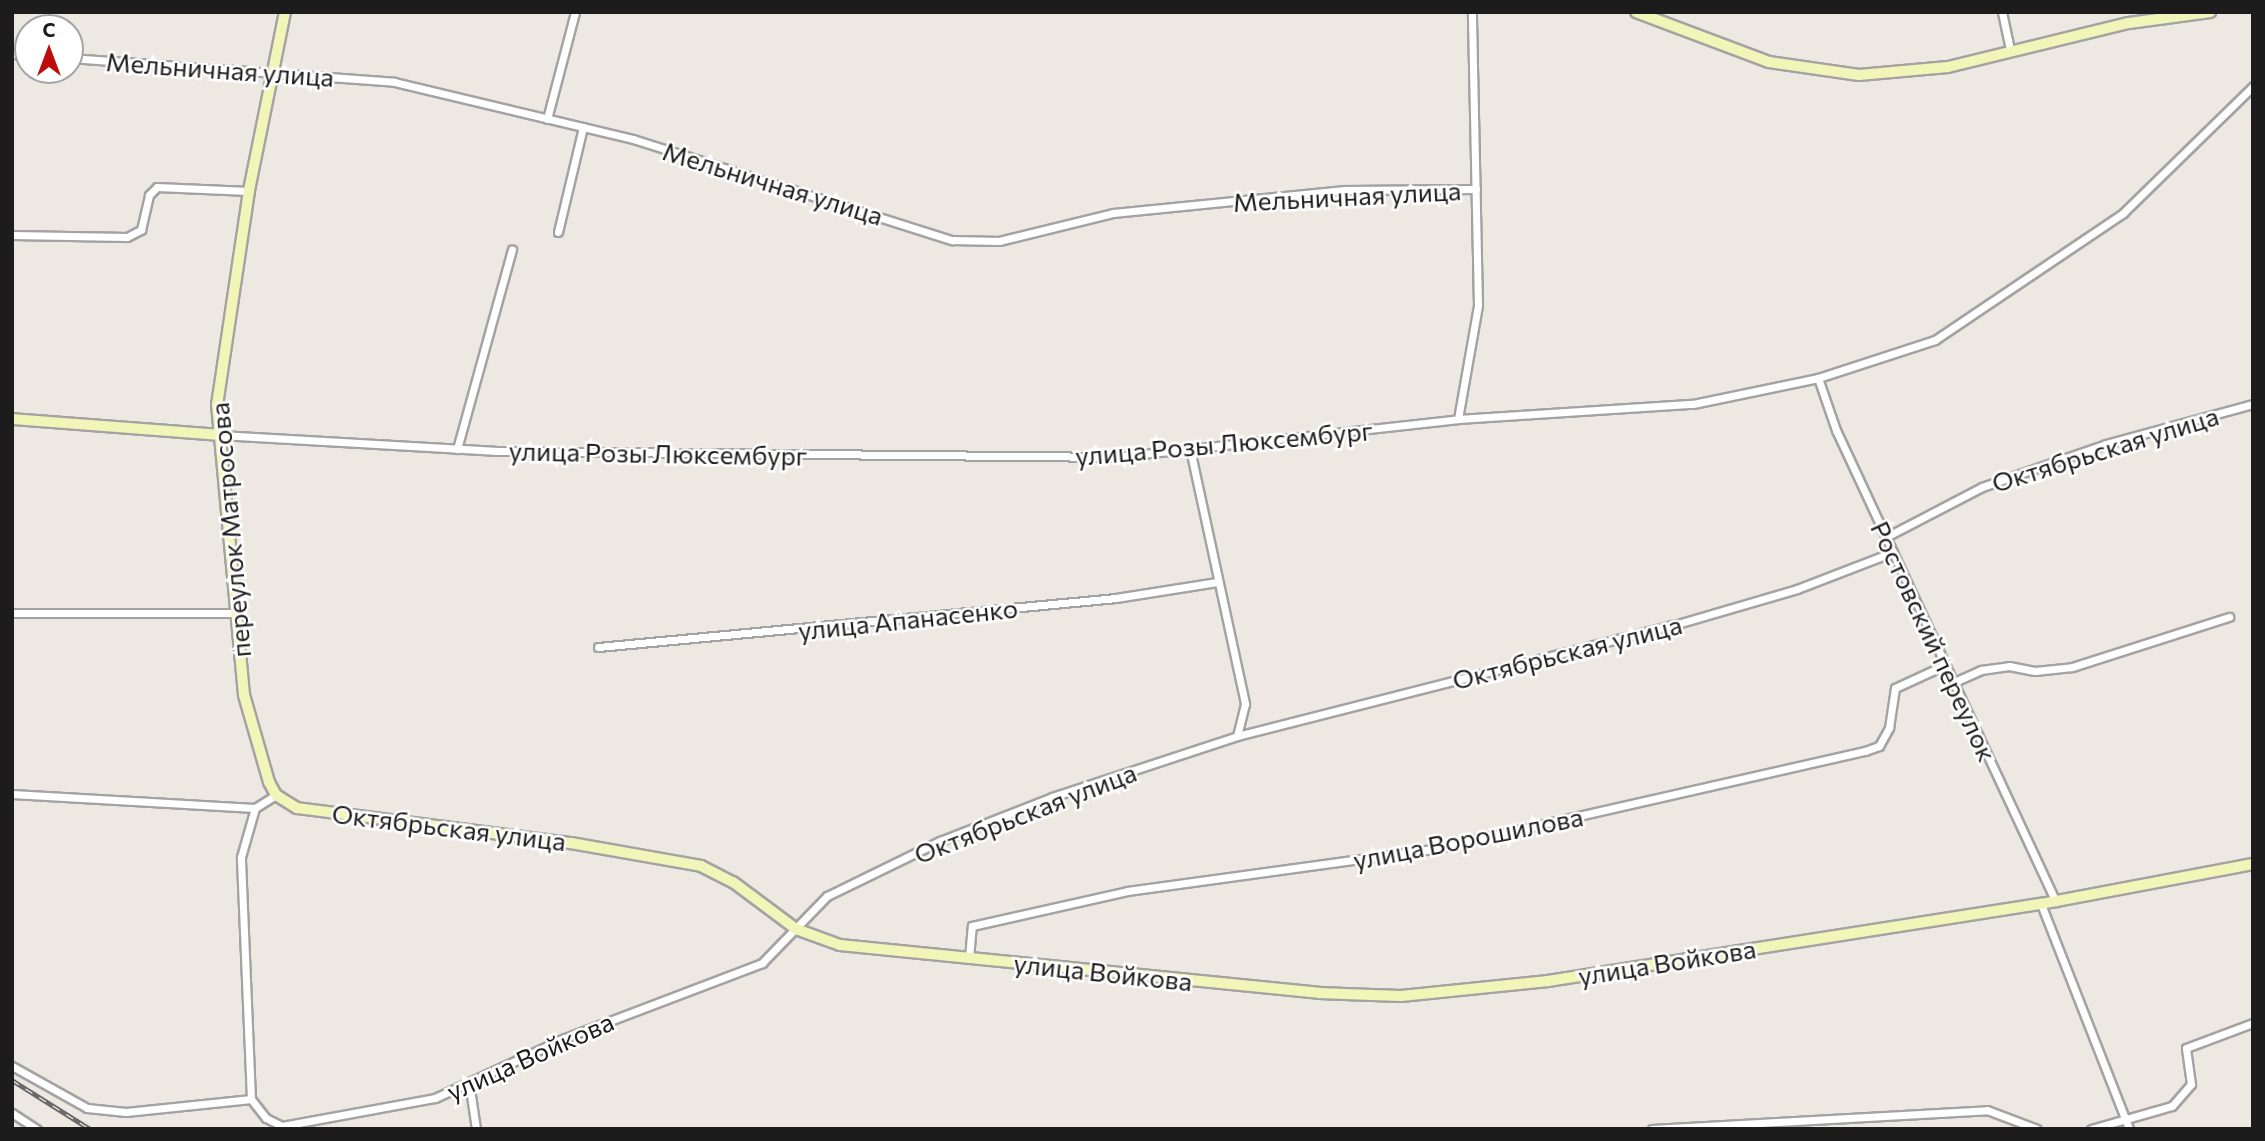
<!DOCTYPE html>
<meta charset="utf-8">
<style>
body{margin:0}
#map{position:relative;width:2265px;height:1141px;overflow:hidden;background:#ede9e2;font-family:Commissioner,sans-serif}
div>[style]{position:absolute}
.roads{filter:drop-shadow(2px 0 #a3a3a3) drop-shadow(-2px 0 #a3a3a3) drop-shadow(0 2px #a3a3a3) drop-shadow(0 -2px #a3a3a3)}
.street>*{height:7px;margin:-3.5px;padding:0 3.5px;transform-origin:3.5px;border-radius:3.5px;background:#fff}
.secondary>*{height:10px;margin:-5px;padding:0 5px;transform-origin:5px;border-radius:5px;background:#f2f5b8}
.rail>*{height:5px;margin-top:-2.5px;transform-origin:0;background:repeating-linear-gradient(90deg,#fff 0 8px,#6a6a6a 0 16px);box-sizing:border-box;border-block:2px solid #6a6a6a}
span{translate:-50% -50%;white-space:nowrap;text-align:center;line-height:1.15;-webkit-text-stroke:5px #fff;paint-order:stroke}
.street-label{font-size:26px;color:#1c1c1c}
.frame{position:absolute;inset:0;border:14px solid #1c1c1c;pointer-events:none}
.north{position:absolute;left:14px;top:14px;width:70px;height:70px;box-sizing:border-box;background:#fff;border:2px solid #a4a4a4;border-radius:50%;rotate:0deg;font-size:19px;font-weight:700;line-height:28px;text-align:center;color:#1c1c1c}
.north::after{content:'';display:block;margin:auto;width:24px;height:32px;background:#bc0c0c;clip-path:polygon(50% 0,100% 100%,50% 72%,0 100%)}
</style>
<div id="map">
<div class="roads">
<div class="street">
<i style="left:2002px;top:12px;width:40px;rotate:78deg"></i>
<i style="left:12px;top:54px;width:16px;rotate:4deg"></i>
<i style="left:70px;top:58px;width:325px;rotate:4.2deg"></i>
<i style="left:394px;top:82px;width:246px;rotate:13.4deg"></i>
<i style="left:633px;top:139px;width:335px;rotate:17.6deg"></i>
<i style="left:952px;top:240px;width:47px;rotate:1.2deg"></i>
<i style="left:999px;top:241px;width:117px;rotate:-13.8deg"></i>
<i style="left:1113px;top:213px;width:233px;rotate:-5.7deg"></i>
<i style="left:1345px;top:190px;width:131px;rotate:-0.4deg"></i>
<i style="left:547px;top:119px;width:111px;rotate:-75.3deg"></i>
<i style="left:558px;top:232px;width:108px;rotate:-76.6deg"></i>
<i style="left:12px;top:235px;width:115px;rotate:1deg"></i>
<i style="left:127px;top:237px;width:16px;rotate:-27deg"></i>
<i style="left:141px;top:230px;width:36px;rotate:-77deg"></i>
<i style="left:149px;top:195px;width:11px;rotate:-45deg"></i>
<i style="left:157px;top:187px;width:92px;rotate:2.5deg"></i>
<i style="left:1818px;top:378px;width:55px;rotate:70.9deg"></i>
<i style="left:1836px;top:430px;width:521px;rotate:65.01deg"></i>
<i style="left:1458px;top:419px;width:116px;rotate:-80deg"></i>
<i style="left:1478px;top:305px;width:293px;rotate:-91.2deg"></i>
<i style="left:219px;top:435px;width:276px;rotate:3.3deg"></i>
<i style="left:495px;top:451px;width:621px;rotate:0.55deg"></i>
<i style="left:1116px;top:457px;width:344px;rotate:-6.3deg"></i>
<i style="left:1458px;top:419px;width:235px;rotate:-3.7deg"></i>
<i style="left:1693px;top:404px;width:128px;rotate:-11.7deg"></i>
<i style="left:1818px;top:378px;width:123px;rotate:-18deg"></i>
<i style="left:1935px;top:340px;width:227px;rotate:-34deg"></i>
<i style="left:2123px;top:213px;width:182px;rotate:-44.3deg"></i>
<i style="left:457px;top:449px;width:207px;rotate:-74.6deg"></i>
<i style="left:1190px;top:449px;width:261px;rotate:77.8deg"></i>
<i style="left:1245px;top:704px;width:33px;rotate:104deg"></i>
<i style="left:1886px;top:537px;width:108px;rotate:-27.5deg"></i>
<i style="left:1982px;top:487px;width:131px;rotate:-19.1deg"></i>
<i style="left:2106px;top:444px;width:152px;rotate:-15.2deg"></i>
<i style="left:12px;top:613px;width:222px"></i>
<i style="left:598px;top:647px;width:520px;rotate:-5.4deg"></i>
<i style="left:1116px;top:598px;width:102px;rotate:-9deg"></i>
<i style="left:1952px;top:683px;width:32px;rotate:-24deg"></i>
<i style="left:1981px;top:670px;width:28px;rotate:-8deg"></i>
<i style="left:2009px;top:666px;width:26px;rotate:11deg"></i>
<i style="left:2035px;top:671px;width:37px;rotate:-6deg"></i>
<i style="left:2072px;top:667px;width:165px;rotate:-17.7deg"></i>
<i style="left:12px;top:794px;width:243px;rotate:3.3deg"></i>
<i style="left:255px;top:808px;width:25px;rotate:-32deg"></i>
<i style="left:2041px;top:904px;width:242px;rotate:68.6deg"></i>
<i style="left:969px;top:958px;width:32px;rotate:-85deg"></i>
<i style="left:972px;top:926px;width:159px;rotate:-12.7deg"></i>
<i style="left:1127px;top:891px;width:309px;rotate:-7.8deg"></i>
<i style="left:1433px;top:849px;width:443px;rotate:-12.8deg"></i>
<i style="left:1865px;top:751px;width:15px;rotate:-20deg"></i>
<i style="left:1879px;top:746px;width:21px;rotate:-61deg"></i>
<i style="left:1889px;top:728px;width:40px;rotate:-81.5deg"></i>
<i style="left:1895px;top:688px;width:55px;rotate:-24.7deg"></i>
<i style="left:12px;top:1066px;width:86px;rotate:29.2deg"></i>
<i style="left:87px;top:1108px;width:39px;rotate:6deg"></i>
<i style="left:126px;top:1112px;width:126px;rotate:-5.9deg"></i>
<i style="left:469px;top:1082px;width:48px;rotate:81.5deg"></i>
<i style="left:251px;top:1099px;width:24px;rotate:52deg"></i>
<i style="left:266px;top:1118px;width:18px;rotate:27deg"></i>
<i style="left:282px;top:1126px;width:156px;rotate:-10.4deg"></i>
<i style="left:435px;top:1098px;width:143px;rotate:-24.8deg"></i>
<i style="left:565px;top:1038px;width:211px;rotate:-20.8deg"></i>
<i style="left:762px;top:963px;width:93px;rotate:-45.9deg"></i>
<i style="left:827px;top:896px;width:126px;rotate:-26deg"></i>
<i style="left:940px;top:841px;width:120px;rotate:-21.4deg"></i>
<i style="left:1052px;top:797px;width:195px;rotate:-18.2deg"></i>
<i style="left:1237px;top:736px;width:451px;rotate:-14.3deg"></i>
<i style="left:1674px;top:625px;width:128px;rotate:-16.3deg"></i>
<i style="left:1797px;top:589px;width:103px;rotate:-21.1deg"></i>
<i style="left:251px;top:1099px;width:242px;rotate:-92.4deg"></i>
<i style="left:241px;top:857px;width:51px;rotate:-74.1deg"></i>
<i style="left:12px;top:1113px;width:30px;rotate:33deg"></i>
<i style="left:1652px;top:1129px;width:336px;rotate:-3.2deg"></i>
<i style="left:1987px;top:1110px;width:53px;rotate:20.8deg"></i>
<i style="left:2091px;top:1129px;width:84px;rotate:-15.9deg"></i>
<i style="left:2172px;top:1106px;width:29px;rotate:-49deg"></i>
<i style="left:2191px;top:1084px;width:36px;rotate:-98deg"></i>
<i style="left:2186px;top:1048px;width:72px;rotate:-20.5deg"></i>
</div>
<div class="secondary">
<i style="left:285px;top:12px;width:183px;rotate:101.4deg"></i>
<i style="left:249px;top:191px;width:215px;rotate:98.5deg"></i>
<i style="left:217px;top:404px;width:292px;rotate:84.7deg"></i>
<i style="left:244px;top:695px;width:91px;rotate:74deg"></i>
<i style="left:269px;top:782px;width:15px;rotate:62deg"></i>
<i style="left:276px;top:795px;width:25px;rotate:32deg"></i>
<i style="left:297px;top:808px;width:276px;rotate:7.3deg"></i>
<i style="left:571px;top:843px;width:132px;rotate:10deg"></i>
<i style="left:701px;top:866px;width:36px;rotate:27deg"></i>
<i style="left:733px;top:882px;width:79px;rotate:36.7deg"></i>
<i style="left:796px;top:929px;width:47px;rotate:20deg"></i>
<i style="left:840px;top:945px;width:481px;rotate:5.7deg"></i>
<i style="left:1319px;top:993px;width:82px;rotate:2.1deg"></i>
<i style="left:1401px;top:996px;width:148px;rotate:-5.8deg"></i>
<i style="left:1548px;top:981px;width:499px;rotate:-8.9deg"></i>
<i style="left:2041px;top:904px;width:216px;rotate:-10.7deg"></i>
<i style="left:1636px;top:12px;width:142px;rotate:20.6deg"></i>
<i style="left:1769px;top:62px;width:91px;rotate:8.2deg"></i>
<i style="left:1859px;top:75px;width:89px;rotate:-5.1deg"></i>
<i style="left:1948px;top:67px;width:186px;rotate:-13.7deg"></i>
<i style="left:2129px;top:23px;width:82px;rotate:-7.7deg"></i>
<i style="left:12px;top:419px;width:208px;rotate:4.4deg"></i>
</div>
</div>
<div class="rail">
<i style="left:12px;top:1080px;width:92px;rotate:32.1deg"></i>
</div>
<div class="street-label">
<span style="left:220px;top:69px;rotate:4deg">Мельничная улица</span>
<span style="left:773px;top:183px;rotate:17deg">Мельничная улица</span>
<span style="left:1347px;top:196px;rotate:-3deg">Мельничная улица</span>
<span style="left:1224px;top:443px;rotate:-5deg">улица Розы Люксембург</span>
<span style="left:2105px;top:449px;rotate:-17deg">Октябрьская улица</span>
<span style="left:658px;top:453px;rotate:1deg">улица Розы Люксембург</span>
<span style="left:230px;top:530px;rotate:-95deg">переулок Матросова</span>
<span style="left:908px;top:619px;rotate:-6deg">улица Апанасенко</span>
<span style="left:1934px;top:641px;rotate:65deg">Ростовский переулок</span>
<span style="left:1567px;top:652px;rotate:-14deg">Октябрьская улица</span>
<span style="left:1025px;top:813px;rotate:-21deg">Октябрьская улица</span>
<span style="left:449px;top:827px;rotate:7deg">Октябрьская улица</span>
<span style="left:1468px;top:838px;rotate:-11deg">улица Ворошилова</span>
<span style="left:1667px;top:962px;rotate:-9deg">улица Войкова</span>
<span style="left:1103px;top:972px;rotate:6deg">улица Войкова</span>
<span style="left:530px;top:1056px;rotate:-24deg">улица Войкова</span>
</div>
<div class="frame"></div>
<div class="north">С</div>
</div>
